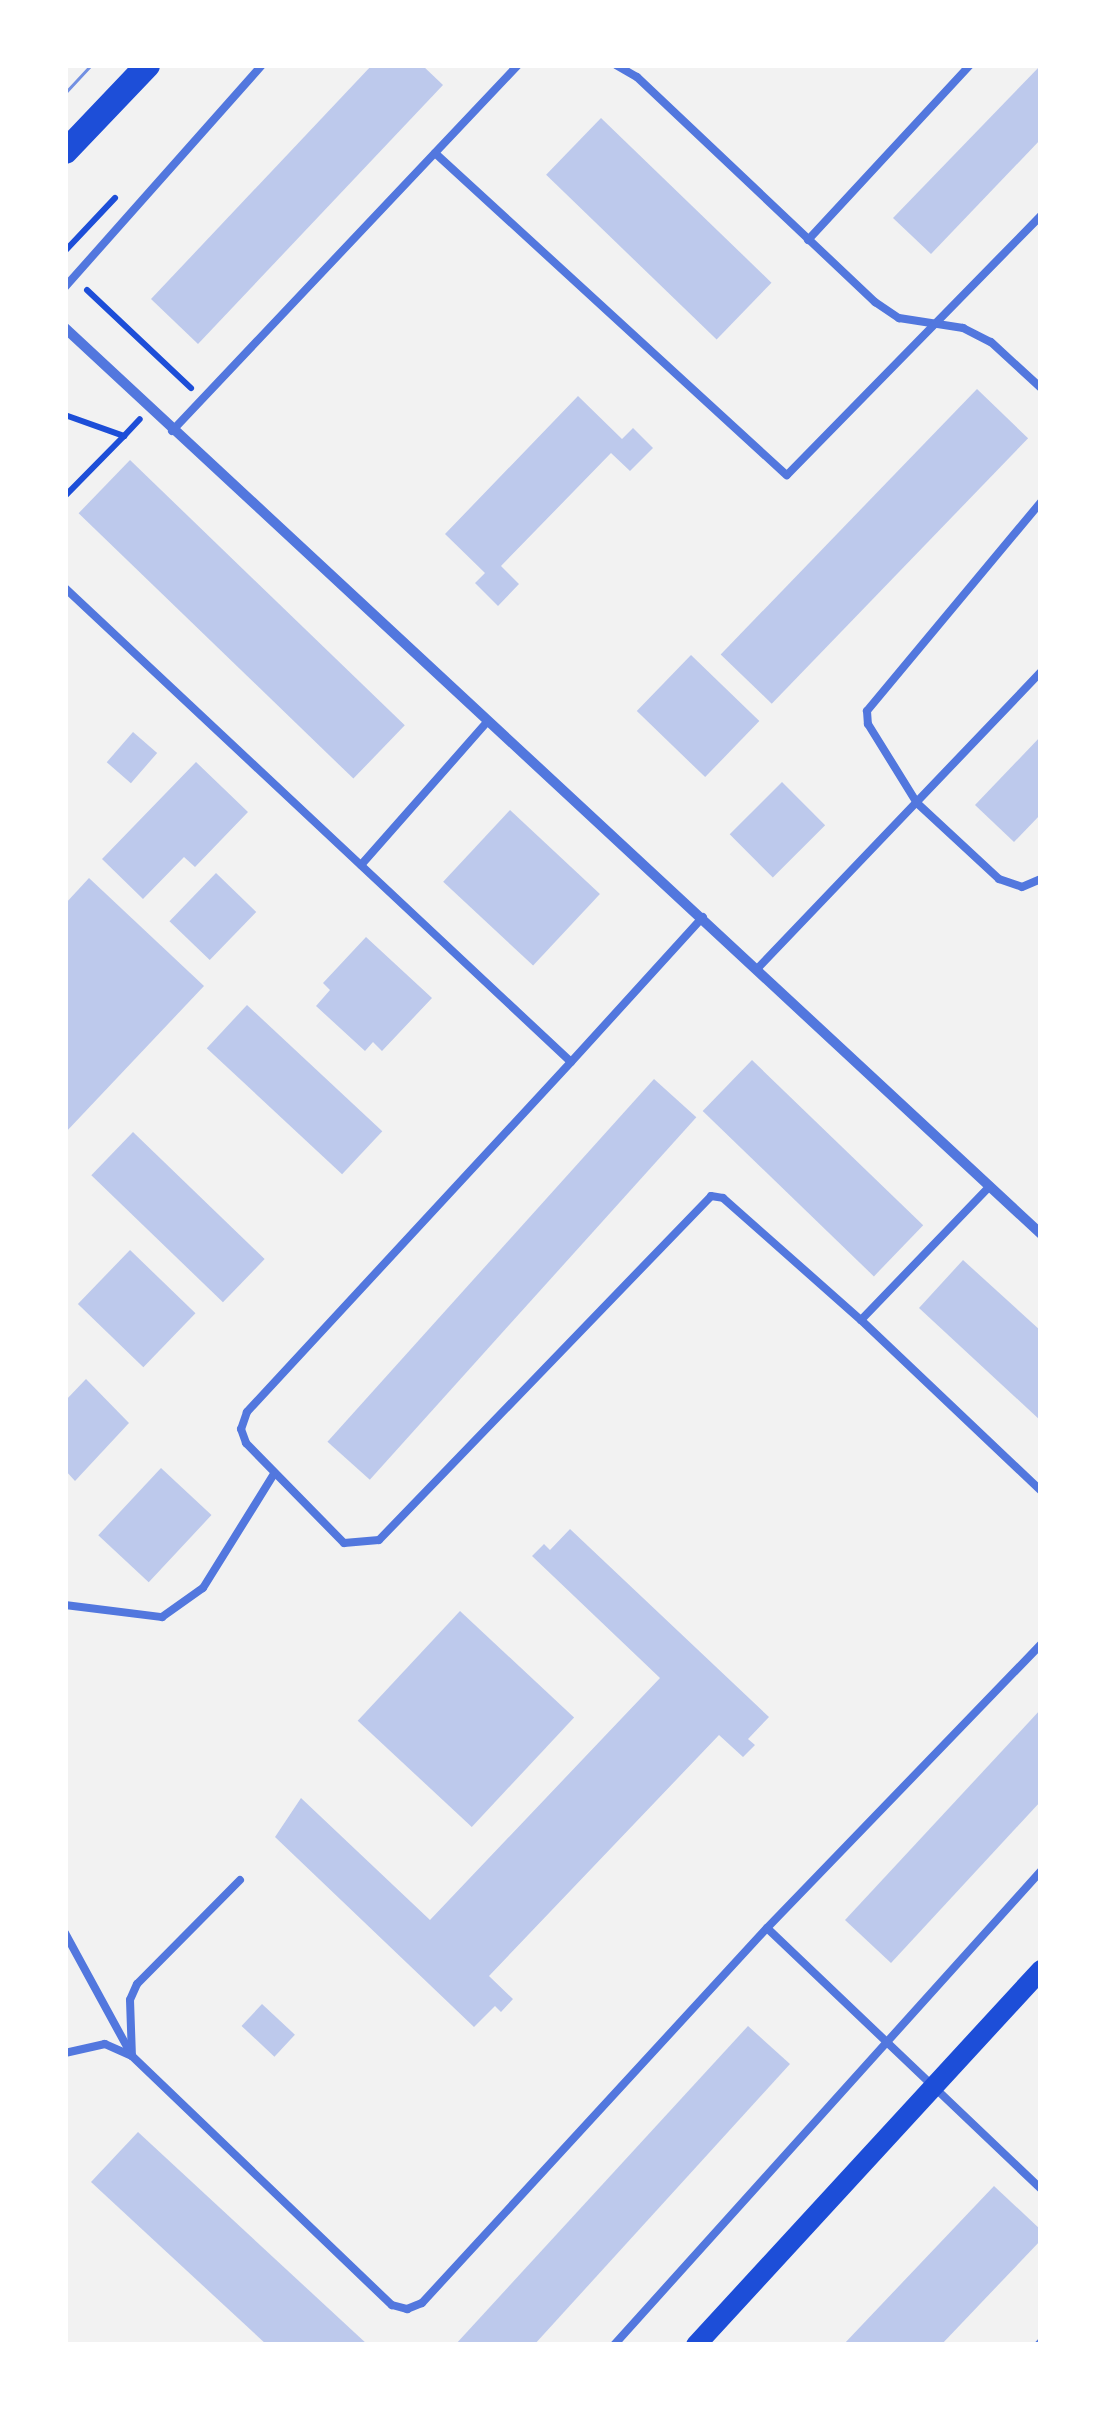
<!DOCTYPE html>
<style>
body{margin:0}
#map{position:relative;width:1106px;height:2410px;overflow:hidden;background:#f2f2f2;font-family:Mulish,sans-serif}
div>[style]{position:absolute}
.building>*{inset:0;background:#bdc9ec;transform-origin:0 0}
.path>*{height:6px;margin:-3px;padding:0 3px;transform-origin:3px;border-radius:3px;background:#1d4ed8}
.service>*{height:8px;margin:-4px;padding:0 4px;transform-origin:4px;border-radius:4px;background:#5277de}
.minor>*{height:10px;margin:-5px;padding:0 5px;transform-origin:5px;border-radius:5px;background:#5277de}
.secondary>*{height:20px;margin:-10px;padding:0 10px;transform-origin:10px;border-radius:10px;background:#1d4ed8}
.primary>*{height:25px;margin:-12.5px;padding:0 12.5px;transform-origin:12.5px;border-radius:12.5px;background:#1d4ed8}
.tram>*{height:2.5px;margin:-1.25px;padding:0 1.25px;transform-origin:1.25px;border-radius:1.25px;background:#7290e2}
span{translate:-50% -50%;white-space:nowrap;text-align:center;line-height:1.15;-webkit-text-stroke:10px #fff;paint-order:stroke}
.frame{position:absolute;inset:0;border:68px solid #fff;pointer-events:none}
</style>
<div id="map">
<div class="building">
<i style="clip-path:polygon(372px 65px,422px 65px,443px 85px,198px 344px,151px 299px)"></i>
<i style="clip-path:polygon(1041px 65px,1041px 139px,931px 254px,893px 218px)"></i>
<i style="left:601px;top:118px;width:237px;height:79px;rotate:44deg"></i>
<i style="left:977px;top:389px;width:71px;height:369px;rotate:44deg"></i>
<i style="clip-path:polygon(578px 396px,622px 439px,633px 428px,653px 448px,630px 471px,611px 453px,501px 566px,519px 584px,498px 606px,475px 583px,485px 573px,445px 534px)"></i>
<i style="left:130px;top:460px;width:382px;height:74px;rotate:44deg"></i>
<i style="left:691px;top:655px;width:95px;height:78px;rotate:44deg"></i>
<i style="left:133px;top:732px;width:32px;height:40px;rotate:41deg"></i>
<i style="clip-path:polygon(1041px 736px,1041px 814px,1014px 842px,975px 805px)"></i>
<i style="clip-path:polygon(196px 762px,248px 812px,195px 867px,184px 857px,143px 899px,102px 859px)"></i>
<i style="left:782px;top:782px;width:61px;height:74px;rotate:45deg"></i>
<i style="left:510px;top:810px;width:123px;height:98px;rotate:43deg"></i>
<i style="left:216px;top:873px;width:56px;height:67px;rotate:44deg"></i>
<i style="clip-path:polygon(89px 878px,204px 986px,65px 1133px,65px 904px)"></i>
<i style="clip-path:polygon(366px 937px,432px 998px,382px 1051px,373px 1042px,365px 1051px,316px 1006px,330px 990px,323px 983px)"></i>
<i style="left:247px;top:1005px;width:185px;height:59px;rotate:43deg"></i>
<i style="left:752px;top:1060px;width:238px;height:71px;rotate:44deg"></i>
<i style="left:654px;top:1079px;width:57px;height:488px;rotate:42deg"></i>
<i style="left:133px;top:1132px;width:183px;height:60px;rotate:44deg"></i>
<i style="left:130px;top:1250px;width:91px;height:75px;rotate:44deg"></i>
<i style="clip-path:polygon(963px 1260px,1041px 1331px,1041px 1421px,919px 1308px)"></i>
<i style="clip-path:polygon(86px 1379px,129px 1423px,75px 1481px,65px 1470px,65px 1401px)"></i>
<i style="left:161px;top:1468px;width:69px;height:92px;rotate:43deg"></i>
<i style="clip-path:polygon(570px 1529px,769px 1717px,748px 1739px,755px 1745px,743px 1757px,719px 1735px,489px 1976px,513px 1999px,501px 2012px,495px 2006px,474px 2027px,275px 1837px,301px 1798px,430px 1920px,660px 1678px,532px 1556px,544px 1544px,550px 1550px)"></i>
<i style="left:460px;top:1611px;width:156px;height:150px;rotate:43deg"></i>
<i style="clip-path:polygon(1041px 1709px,1041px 1801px,891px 1963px,845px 1920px)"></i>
<i style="left:262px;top:2004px;width:45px;height:30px;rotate:43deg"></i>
<i style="clip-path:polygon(748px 2026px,790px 2064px,534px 2345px,455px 2345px)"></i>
<i style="clip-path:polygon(138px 2132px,368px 2345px,267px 2345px,91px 2182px)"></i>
<i style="clip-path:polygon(994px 2186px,1041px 2230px,1041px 2240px,941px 2345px,843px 2345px)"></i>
</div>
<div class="path">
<i style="left:65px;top:251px;width:73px;rotate:-46.7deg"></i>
<i style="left:87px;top:290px;width:143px;rotate:43.3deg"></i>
<i style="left:65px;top:415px;width:63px;rotate:19.6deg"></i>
<i style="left:124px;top:436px;width:84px;rotate:134.5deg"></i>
<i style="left:124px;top:436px;width:23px;rotate:-47deg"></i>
</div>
<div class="service">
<i style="left:616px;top:65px;width:24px;rotate:30deg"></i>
<i style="left:637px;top:77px;width:328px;rotate:43.4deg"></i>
<i style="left:875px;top:302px;width:29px;rotate:34deg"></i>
<i style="left:899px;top:318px;width:65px;rotate:8.9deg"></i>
<i style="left:963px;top:328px;width:31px;rotate:27deg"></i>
<i style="left:991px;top:342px;width:68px;rotate:42.6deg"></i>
<i style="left:435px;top:153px;width:477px;rotate:42.5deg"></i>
<i style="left:787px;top:475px;width:363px;rotate:-45.6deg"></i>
<i style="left:808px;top:240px;width:238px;rotate:-47.2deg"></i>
<i style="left:65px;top:287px;width:297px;rotate:-48.4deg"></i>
<i style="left:172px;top:431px;width:504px;rotate:-46.61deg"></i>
<i style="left:1041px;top:502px;width:272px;rotate:129.8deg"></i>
<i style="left:867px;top:711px;width:13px;rotate:86deg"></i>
<i style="left:868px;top:724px;width:93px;rotate:58.2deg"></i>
<i style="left:917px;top:803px;width:112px;rotate:42.8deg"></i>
<i style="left:999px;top:879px;width:24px;rotate:19deg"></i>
<i style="left:1022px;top:887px;width:21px;rotate:-23deg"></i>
<i style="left:65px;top:588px;width:693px;rotate:43.13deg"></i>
<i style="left:571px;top:1062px;width:196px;rotate:-47.7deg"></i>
<i style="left:361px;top:865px;width:192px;rotate:-48.6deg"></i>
<i style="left:758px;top:968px;width:410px;rotate:-46.3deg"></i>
<i style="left:571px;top:1062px;width:477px;rotate:132.8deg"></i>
<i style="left:247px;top:1412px;width:18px;rotate:109deg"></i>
<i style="left:241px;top:1429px;width:15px;rotate:70deg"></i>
<i style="left:246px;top:1443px;width:140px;rotate:45.6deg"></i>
<i style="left:344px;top:1543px;width:35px;rotate:-5deg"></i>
<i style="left:379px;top:1540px;width:478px;rotate:-46deg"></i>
<i style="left:711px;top:1196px;width:12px;rotate:9deg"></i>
<i style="left:723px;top:1198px;width:184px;rotate:41.5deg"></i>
<i style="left:861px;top:1320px;width:248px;rotate:43.5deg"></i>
<i style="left:861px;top:1320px;width:186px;rotate:-46.1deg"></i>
<i style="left:65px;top:1605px;width:98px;rotate:7.1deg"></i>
<i style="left:162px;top:1617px;width:50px;rotate:-35.3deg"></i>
<i style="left:203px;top:1588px;width:134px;rotate:-58.1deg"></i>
<i style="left:240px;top:1880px;width:146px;rotate:134.7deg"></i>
<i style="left:137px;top:1984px;width:17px;rotate:114deg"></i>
<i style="left:130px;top:2000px;width:56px;rotate:88deg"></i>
<i style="left:132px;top:2056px;width:360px;rotate:43.8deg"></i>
<i style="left:392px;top:2305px;width:16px;rotate:15deg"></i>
<i style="left:407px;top:2309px;width:16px;rotate:-22deg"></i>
<i style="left:422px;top:2303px;width:510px;rotate:-47.39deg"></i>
<i style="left:767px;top:1928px;width:395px;rotate:-46deg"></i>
<i style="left:767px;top:1928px;width:378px;rotate:43.6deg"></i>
<i style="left:65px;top:1933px;width:140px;rotate:61.4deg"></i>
<i style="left:132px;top:2056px;width:30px;rotate:-156deg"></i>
<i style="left:105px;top:2044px;width:41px;rotate:167.3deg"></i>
<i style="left:614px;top:2345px;width:638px;rotate:-47.99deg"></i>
<i style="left:1038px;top:2345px;width:4px;rotate:-45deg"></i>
</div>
<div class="minor">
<i style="left:65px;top:328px;width:1332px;rotate:42.87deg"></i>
</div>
<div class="secondary">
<i style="left:696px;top:2345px;width:510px;rotate:-47.39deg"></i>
</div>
<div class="primary">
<i style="left:65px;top:151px;width:119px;rotate:-46.4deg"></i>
</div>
<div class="tram">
<i style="left:65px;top:93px;width:38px;rotate:-47deg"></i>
</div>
<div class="frame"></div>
</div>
